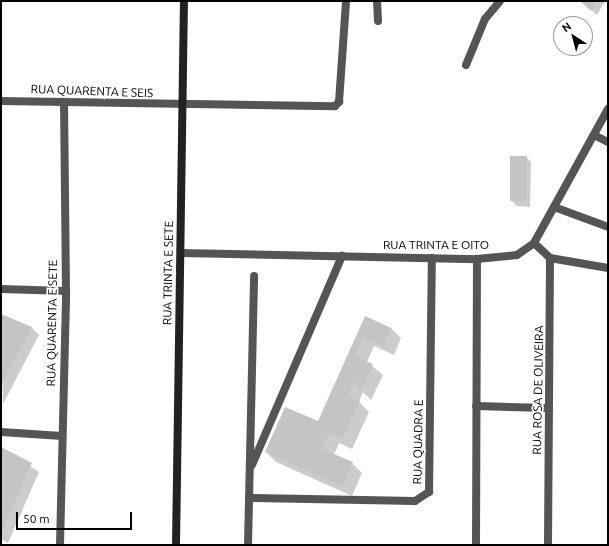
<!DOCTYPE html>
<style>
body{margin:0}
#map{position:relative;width:609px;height:546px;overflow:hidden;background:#fff;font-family:Ubuntu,sans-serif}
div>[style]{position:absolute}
.shadow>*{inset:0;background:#0003}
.building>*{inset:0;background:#c4c4c4;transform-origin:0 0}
.street>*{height:8px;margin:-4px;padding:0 4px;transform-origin:4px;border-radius:4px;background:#555}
.secondary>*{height:8px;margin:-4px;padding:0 4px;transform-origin:4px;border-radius:4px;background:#222}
span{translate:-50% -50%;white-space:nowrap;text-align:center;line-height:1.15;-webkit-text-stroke:3.5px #fff;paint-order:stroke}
.street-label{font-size:12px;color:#000}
.frame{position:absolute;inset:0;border:2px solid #000;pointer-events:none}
.north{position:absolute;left:553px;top:16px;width:40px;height:40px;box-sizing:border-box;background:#fff;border:1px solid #999;border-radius:50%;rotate:324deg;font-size:11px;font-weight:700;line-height:16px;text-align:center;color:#000}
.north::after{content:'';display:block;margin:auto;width:14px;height:18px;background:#000;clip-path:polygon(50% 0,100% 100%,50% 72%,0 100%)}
.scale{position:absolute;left:16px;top:512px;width:116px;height:18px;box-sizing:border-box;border:2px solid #000;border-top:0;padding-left:5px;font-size:12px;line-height:14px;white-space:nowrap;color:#000;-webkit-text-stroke:3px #fff;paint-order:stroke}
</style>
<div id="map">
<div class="shadow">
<i style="clip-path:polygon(581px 1px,605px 1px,597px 15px)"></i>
<i style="clip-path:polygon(526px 157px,531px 162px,530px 207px,517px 206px,512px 201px)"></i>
<i style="clip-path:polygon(1px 315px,31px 327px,39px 335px,3px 404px)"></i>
<i style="clip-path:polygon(366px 317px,391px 328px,401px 338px,394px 355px,374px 346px,367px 362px,383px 375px,371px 400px,363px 392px,359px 402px,369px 412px,352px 449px,339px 443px,334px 455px,352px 463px,362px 473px,352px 496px,276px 462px,266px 452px,319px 422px)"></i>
<i style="clip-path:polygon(1px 448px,39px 472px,8px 543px,1px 539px)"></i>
</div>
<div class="building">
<i style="clip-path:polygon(580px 1px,597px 1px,591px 11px)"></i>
<i style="left:510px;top:156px;width:17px;height:45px"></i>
<i style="clip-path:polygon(1px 314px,32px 327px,1px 385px)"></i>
<i style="clip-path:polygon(365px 316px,391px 328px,384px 346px,363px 337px,355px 356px,373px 364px,361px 391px,354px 381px,348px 396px,360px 401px,342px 439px,329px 433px,322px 449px,353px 462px,342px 486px,265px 452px,285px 407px,318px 421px)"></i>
<i style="clip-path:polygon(1px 447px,32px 463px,1px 533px)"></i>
</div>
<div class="street">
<i style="left:377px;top:1px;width:20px;rotate:87deg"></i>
<i style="left:466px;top:65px;width:50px;rotate:-67.6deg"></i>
<i style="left:485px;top:19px;width:23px;rotate:-50deg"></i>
<i style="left:1px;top:101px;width:334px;rotate:0.9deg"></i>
<i style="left:335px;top:106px;width:6px;rotate:-45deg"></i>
<i style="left:339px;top:102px;width:101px;rotate:-86deg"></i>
<i style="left:594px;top:135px;width:16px;rotate:27deg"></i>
<i style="left:554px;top:207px;width:58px;rotate:20.3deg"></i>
<i style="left:534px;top:243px;width:22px;rotate:43deg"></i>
<i style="left:550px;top:258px;width:287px;rotate:90.4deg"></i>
<i style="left:181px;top:253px;width:296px;rotate:1.2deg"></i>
<i style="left:477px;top:259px;width:40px;rotate:-5.7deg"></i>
<i style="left:517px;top:255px;width:21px;rotate:-35deg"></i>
<i style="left:534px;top:243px;width:153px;rotate:-61.1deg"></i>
<i style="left:550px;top:258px;width:59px;rotate:9.8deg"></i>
<i style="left:1px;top:289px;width:65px;rotate:1.8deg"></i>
<i style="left:476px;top:406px;width:73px;rotate:1.6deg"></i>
<i style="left:1px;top:432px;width:61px;rotate:3.8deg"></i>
<i style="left:252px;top:465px;width:228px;rotate:-66.7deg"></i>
<i style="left:249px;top:498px;width:166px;rotate:1deg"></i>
<i style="left:415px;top:501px;width:17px;rotate:-33deg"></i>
<i style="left:429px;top:492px;width:234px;rotate:-89.3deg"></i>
<i style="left:60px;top:545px;width:254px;rotate:-88.6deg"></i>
<i style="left:66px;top:291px;width:190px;rotate:-90.6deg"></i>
<i style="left:248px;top:545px;width:269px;rotate:-88.7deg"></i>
<i style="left:476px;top:545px;width:286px;rotate:-89.8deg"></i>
</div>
<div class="secondary">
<i style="left:176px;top:545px;width:544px;rotate:-89.16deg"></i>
</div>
<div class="street-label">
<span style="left:92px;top:91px;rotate:2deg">RUA QUARENTA E SEIS</span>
<span style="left:436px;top:245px">RUA TRINTA E OITO</span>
<span style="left:168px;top:273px;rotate:-89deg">RUA TRINTA E SETE</span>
<span style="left:52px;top:323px;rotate:-89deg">RUA QUARENTA E SETE</span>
<span style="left:538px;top:390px;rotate:-89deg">RUA ROSA DE OLIVEIRA</span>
<span style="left:418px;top:442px;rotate:-89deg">RUA QUADRA E</span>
</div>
<div class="frame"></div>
<div class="north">N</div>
<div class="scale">50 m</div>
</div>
